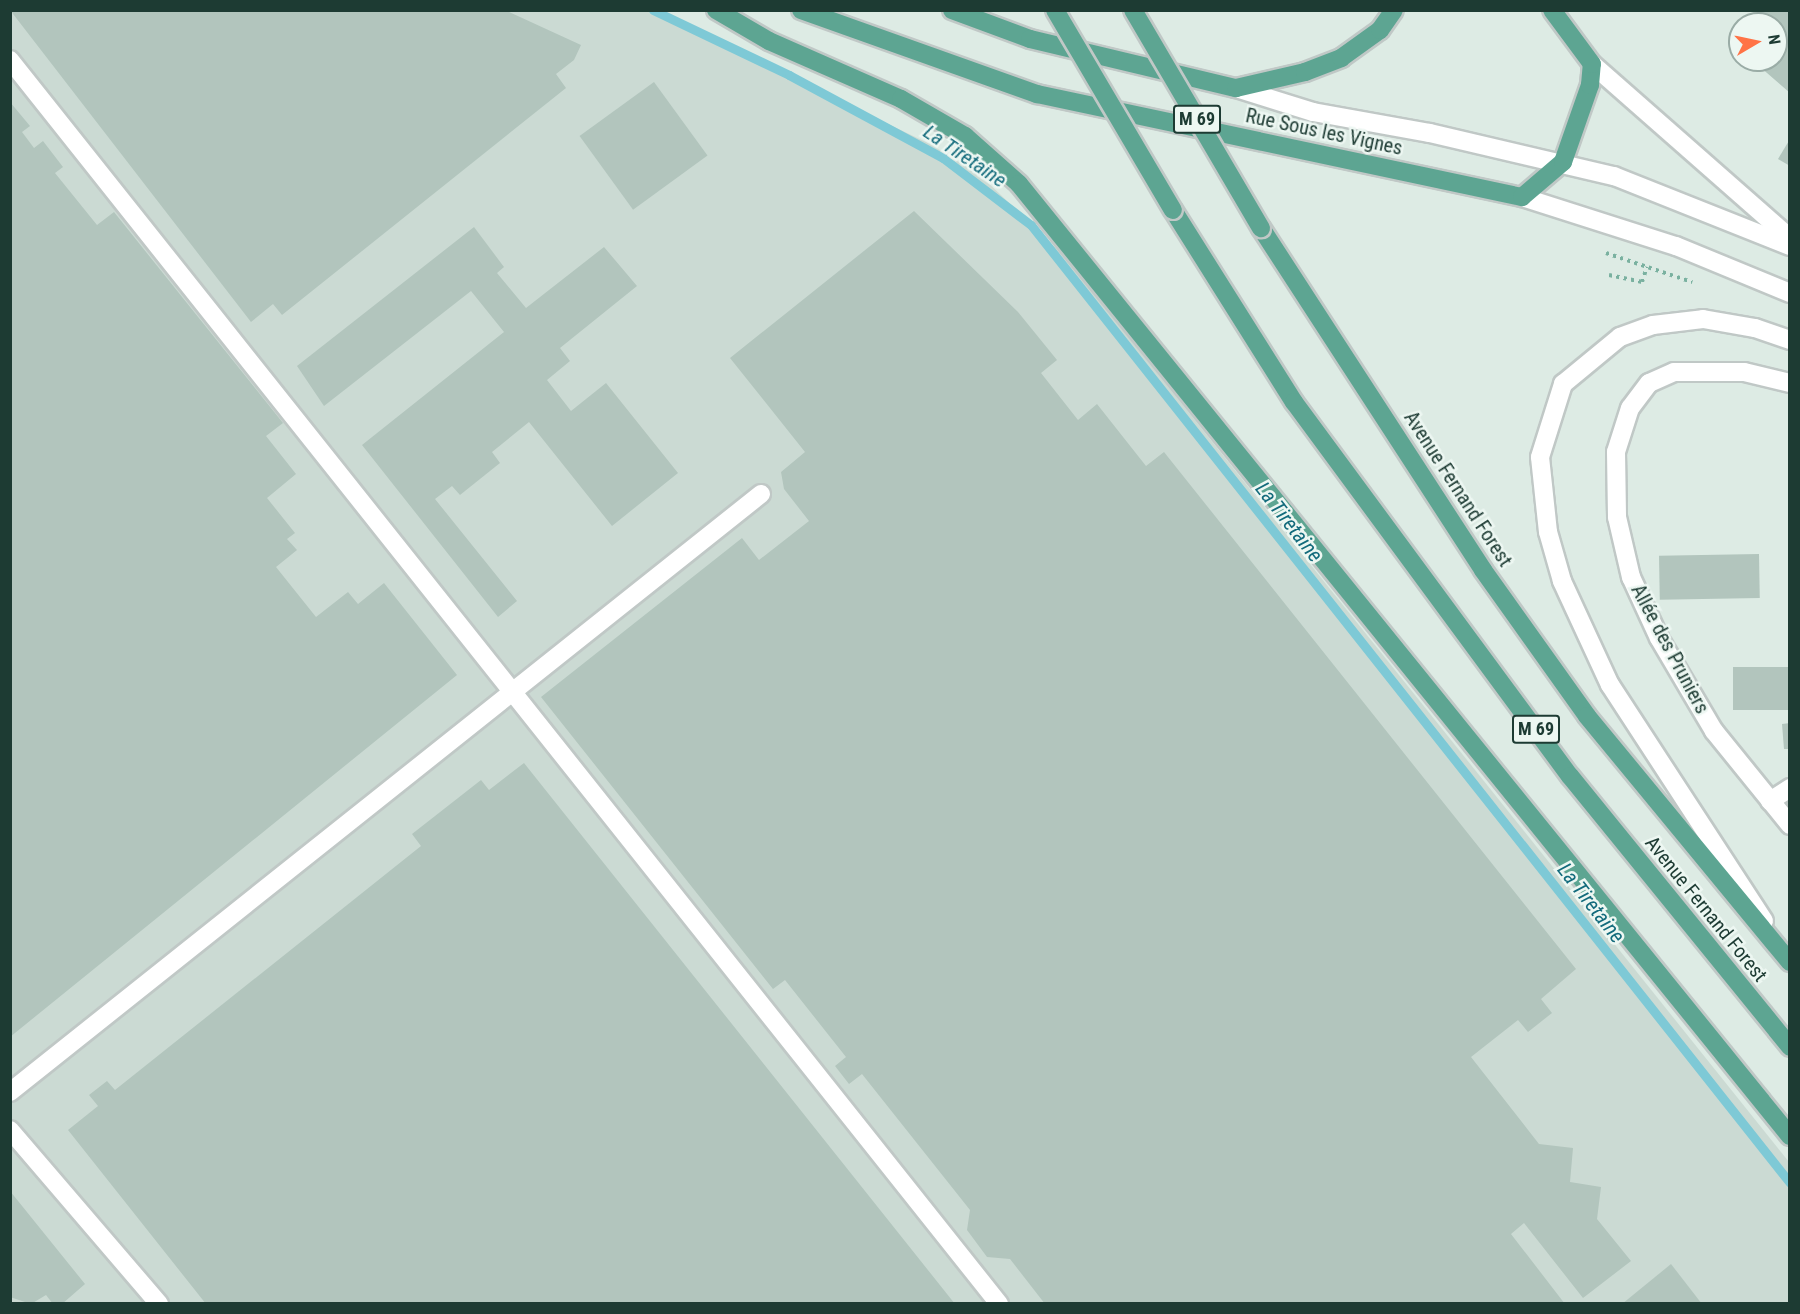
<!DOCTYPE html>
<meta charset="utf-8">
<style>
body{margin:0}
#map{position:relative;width:1800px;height:1314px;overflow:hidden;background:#ddebe4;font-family:"Roboto Condensed",sans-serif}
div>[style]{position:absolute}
.built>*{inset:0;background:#cbdad3}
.stream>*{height:9px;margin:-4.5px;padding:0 4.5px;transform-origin:4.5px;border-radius:4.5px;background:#7ec9d6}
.building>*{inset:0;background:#b2c5bd;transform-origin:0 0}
.path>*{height:4px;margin-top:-2px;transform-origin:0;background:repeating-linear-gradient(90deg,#7ab1a0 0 3px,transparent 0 7.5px)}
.roads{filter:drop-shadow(2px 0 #c0c8c6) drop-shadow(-2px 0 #c0c8c6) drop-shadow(0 2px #c0c8c6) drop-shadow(0 -2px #c0c8c6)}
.minor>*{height:18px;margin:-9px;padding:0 9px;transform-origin:9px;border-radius:9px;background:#fff}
.major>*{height:18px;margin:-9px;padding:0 9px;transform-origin:9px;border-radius:9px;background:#5da592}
.bridges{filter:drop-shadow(2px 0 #c0c8c6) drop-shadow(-2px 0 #c0c8c6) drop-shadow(0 2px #c0c8c6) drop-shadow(0 -2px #c0c8c6)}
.major-bridge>*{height:18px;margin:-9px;padding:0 9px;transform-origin:9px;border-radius:9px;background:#5da592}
span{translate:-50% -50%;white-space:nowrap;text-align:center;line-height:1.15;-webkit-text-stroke:5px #edf7f2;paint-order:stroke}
.shield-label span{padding:2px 4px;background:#edf7f2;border:2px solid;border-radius:4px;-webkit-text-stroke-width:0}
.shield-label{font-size:18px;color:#1d3b33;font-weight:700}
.street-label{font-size:20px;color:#1d3b33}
.water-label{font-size:21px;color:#136b7c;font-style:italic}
.frame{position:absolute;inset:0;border:12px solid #1d3b33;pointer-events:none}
.north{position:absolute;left:1728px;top:12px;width:60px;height:60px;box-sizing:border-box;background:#edf7f2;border:2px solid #9aaca6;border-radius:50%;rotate:81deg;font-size:16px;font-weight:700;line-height:24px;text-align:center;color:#1d3b33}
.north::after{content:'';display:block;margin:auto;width:21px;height:27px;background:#ff7346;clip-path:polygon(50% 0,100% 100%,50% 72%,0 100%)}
</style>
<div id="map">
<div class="built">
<i style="clip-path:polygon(10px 11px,651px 11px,930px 144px,980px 175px,1061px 253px,1789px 1162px,1789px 1303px,11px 1303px)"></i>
</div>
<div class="stream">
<i style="left:653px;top:10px;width:151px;rotate:25.5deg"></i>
<i style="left:789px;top:75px;width:175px;rotate:28.3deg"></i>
<i style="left:943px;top:158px;width:111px;rotate:37.3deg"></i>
<i style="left:1031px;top:225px;width:1222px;rotate:51.61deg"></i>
</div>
<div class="building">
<i style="clip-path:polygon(10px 10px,505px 10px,581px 45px,574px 60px,556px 74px,566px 88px,282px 315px,273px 304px,251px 322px)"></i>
<i style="clip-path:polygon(1755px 10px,1790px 10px,1790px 93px,1752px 60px,1776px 60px,1776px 24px,1762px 24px,1765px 21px)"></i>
<i style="left:654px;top:82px;width:91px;height:92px;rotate:54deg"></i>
<i style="clip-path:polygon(10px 102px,30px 126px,22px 132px,34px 148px,43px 141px,63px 167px,55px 173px,97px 225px,114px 212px,283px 423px,266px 436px,296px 474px,267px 498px,295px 533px,287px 539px,297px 550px,276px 567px,316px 617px,348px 592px,358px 604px,384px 583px,457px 675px,10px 1037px)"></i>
<i style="clip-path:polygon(1790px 139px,1790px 166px,1778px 159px)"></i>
<i style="clip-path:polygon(914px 211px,1018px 312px,1057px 360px,1041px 373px,1078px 420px,1097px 404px,1146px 466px,1164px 452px,1576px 969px,1541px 999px,1552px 1013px,1528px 1032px,1518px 1020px,1471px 1057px,1539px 1144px,1573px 1148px,1570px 1182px,1601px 1187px,1597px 1219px,1631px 1261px,1583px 1298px,1524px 1223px,1511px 1234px,1565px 1304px,1045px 1304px,1010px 1259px,987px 1257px,967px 1230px,970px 1210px,862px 1074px,849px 1084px,835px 1066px,846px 1057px,785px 980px,773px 989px,541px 697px,742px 538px,759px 560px,809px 521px,784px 489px,781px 472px,805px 452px,730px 358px)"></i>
<i style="clip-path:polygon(474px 227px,504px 267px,497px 273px,526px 308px,604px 247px,637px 286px,560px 348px,570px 361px,547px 380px,571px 411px,606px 383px,678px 473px,612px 526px,529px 422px,492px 452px,500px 463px,460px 495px,452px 486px,435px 499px,517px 601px,498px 617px,362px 445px,504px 332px,471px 291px,324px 406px,297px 366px)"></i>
<i style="left:1759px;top:554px;width:44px;height:100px;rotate:89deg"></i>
<i style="left:1790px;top:667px;width:43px;height:57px;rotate:90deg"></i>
<i style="clip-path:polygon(1790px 723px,1790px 749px,1784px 749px,1782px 724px)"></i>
<i style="clip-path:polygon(524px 763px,955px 1304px,206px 1304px,68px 1130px,98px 1106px,89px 1095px,107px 1081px,115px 1090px,421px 846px,412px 834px,481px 780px,489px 790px)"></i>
<i style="clip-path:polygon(10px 1191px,85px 1284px,62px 1304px,53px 1304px,46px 1295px,31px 1304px,10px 1297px)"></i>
<i style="clip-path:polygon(1671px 1264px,1702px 1304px,1622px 1304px)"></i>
</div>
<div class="path">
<i style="left:1606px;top:253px;width:91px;rotate:18.6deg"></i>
<i style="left:1609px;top:275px;width:34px;rotate:12deg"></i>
<i style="left:1642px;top:282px;width:16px;rotate:-72deg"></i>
</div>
<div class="roads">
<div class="minor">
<i style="left:10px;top:60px;width:1589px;rotate:51.51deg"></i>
<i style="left:1592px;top:64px;width:264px;rotate:41.3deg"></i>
<i style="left:1236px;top:88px;width:81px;rotate:17.3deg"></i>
<i style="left:1313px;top:112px;width:119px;rotate:10.2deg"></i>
<i style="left:1430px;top:133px;width:189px;rotate:13.2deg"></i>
<i style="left:1614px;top:176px;width:189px;rotate:21.7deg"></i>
<i style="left:1522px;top:197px;width:162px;rotate:17.7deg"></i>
<i style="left:1676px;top:246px;width:123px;rotate:22.4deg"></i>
<i style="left:1790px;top:383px;width:47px;rotate:-166.6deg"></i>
<i style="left:1744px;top:372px;width:70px;rotate:180deg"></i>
<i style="left:1674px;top:372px;width:27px;rotate:156deg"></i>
<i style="left:1649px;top:383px;width:31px;rotate:127deg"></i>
<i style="left:1630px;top:408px;width:46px;rotate:107.7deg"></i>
<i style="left:1616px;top:452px;width:65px;rotate:89.1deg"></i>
<i style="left:1617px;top:517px;width:62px;rotate:76.9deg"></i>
<i style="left:1631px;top:577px;width:67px;rotate:65.3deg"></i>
<i style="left:1659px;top:638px;width:108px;rotate:59.4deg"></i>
<i style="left:1714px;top:731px;width:121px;rotate:51deg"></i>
<i style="left:1770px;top:801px;width:24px;rotate:-33deg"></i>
<i style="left:1764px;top:921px;width:282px;rotate:-123.1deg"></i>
<i style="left:1610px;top:685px;width:115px;rotate:-114.8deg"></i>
<i style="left:1562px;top:581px;width:51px;rotate:-105.9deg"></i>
<i style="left:1548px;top:532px;width:75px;rotate:-96.1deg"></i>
<i style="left:1540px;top:457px;width:77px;rotate:-72.5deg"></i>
<i style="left:1563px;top:384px;width:74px;rotate:-39.5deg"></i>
<i style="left:1620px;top:337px;width:35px;rotate:-20deg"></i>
<i style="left:1653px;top:325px;width:50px;rotate:-6.8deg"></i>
<i style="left:1703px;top:319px;width:53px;rotate:9.8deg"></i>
<i style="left:1755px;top:328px;width:37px;rotate:19deg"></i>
<i style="left:10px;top:1092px;width:960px;rotate:-38.53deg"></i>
<i style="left:10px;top:1130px;width:229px;rotate:49.4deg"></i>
</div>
<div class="major">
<i style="left:716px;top:10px;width:61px;rotate:30.3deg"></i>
<i style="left:769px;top:41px;width:144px;rotate:23.7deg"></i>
<i style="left:901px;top:99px;width:74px;rotate:30deg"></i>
<i style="left:965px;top:136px;width:72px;rotate:41.6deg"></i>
<i style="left:1019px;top:184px;width:1225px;rotate:51deg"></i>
<i style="left:801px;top:10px;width:251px;rotate:19.6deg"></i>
<i style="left:1037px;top:94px;width:496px;rotate:12deg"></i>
<i style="left:1522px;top:197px;width:54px;rotate:-40.5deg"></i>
<i style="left:1563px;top:162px;width:82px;rotate:-70.7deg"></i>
<i style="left:1590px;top:85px;width:21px;rotate:-85deg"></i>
<i style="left:1592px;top:64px;width:67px;rotate:-126.5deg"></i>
<i style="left:952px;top:10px;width:83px;rotate:20.4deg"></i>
<i style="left:1030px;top:39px;width:212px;rotate:13.4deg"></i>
<i style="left:1236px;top:88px;width:71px;rotate:-13.1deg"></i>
<i style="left:1305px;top:72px;width:39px;rotate:-21deg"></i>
<i style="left:1341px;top:58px;width:48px;rotate:-35.7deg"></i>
<i style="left:1380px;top:30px;width:24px;rotate:-55deg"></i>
<i style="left:1173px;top:210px;width:227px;rotate:57.8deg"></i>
<i style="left:1294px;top:402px;width:465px;rotate:53.6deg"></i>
<i style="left:1570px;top:776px;width:349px;rotate:50.9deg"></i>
<i style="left:1261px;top:228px;width:408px;rotate:57deg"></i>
<i style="left:1483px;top:570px;width:179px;rotate:54.5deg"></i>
<i style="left:1587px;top:716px;width:319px;rotate:50.5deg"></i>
</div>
</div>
<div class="bridges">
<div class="major-bridge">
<i style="left:1055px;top:10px;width:232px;rotate:59.5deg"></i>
<i style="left:1133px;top:10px;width:253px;rotate:59.6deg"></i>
</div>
</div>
<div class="shield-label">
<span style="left:1197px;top:119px">M 69</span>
<span style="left:1536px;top:729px">M 69</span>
</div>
<div class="street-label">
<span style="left:1324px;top:132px;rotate:12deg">Rue Sous les Vignes</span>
<span style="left:1458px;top:489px;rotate:57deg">Avenue Fernand Forest</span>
<span style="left:1670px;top:649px;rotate:62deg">Allée des Pruniers</span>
<span style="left:1706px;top:909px;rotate:51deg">Avenue Fernand Forest</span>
</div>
<div class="water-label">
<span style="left:965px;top:156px;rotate:34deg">La Tiretaine</span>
<span style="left:1289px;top:522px;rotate:52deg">La Tiretaine</span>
<span style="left:1591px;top:903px;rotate:52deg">La Tiretaine</span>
</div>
<div class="frame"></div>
<div class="north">N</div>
</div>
